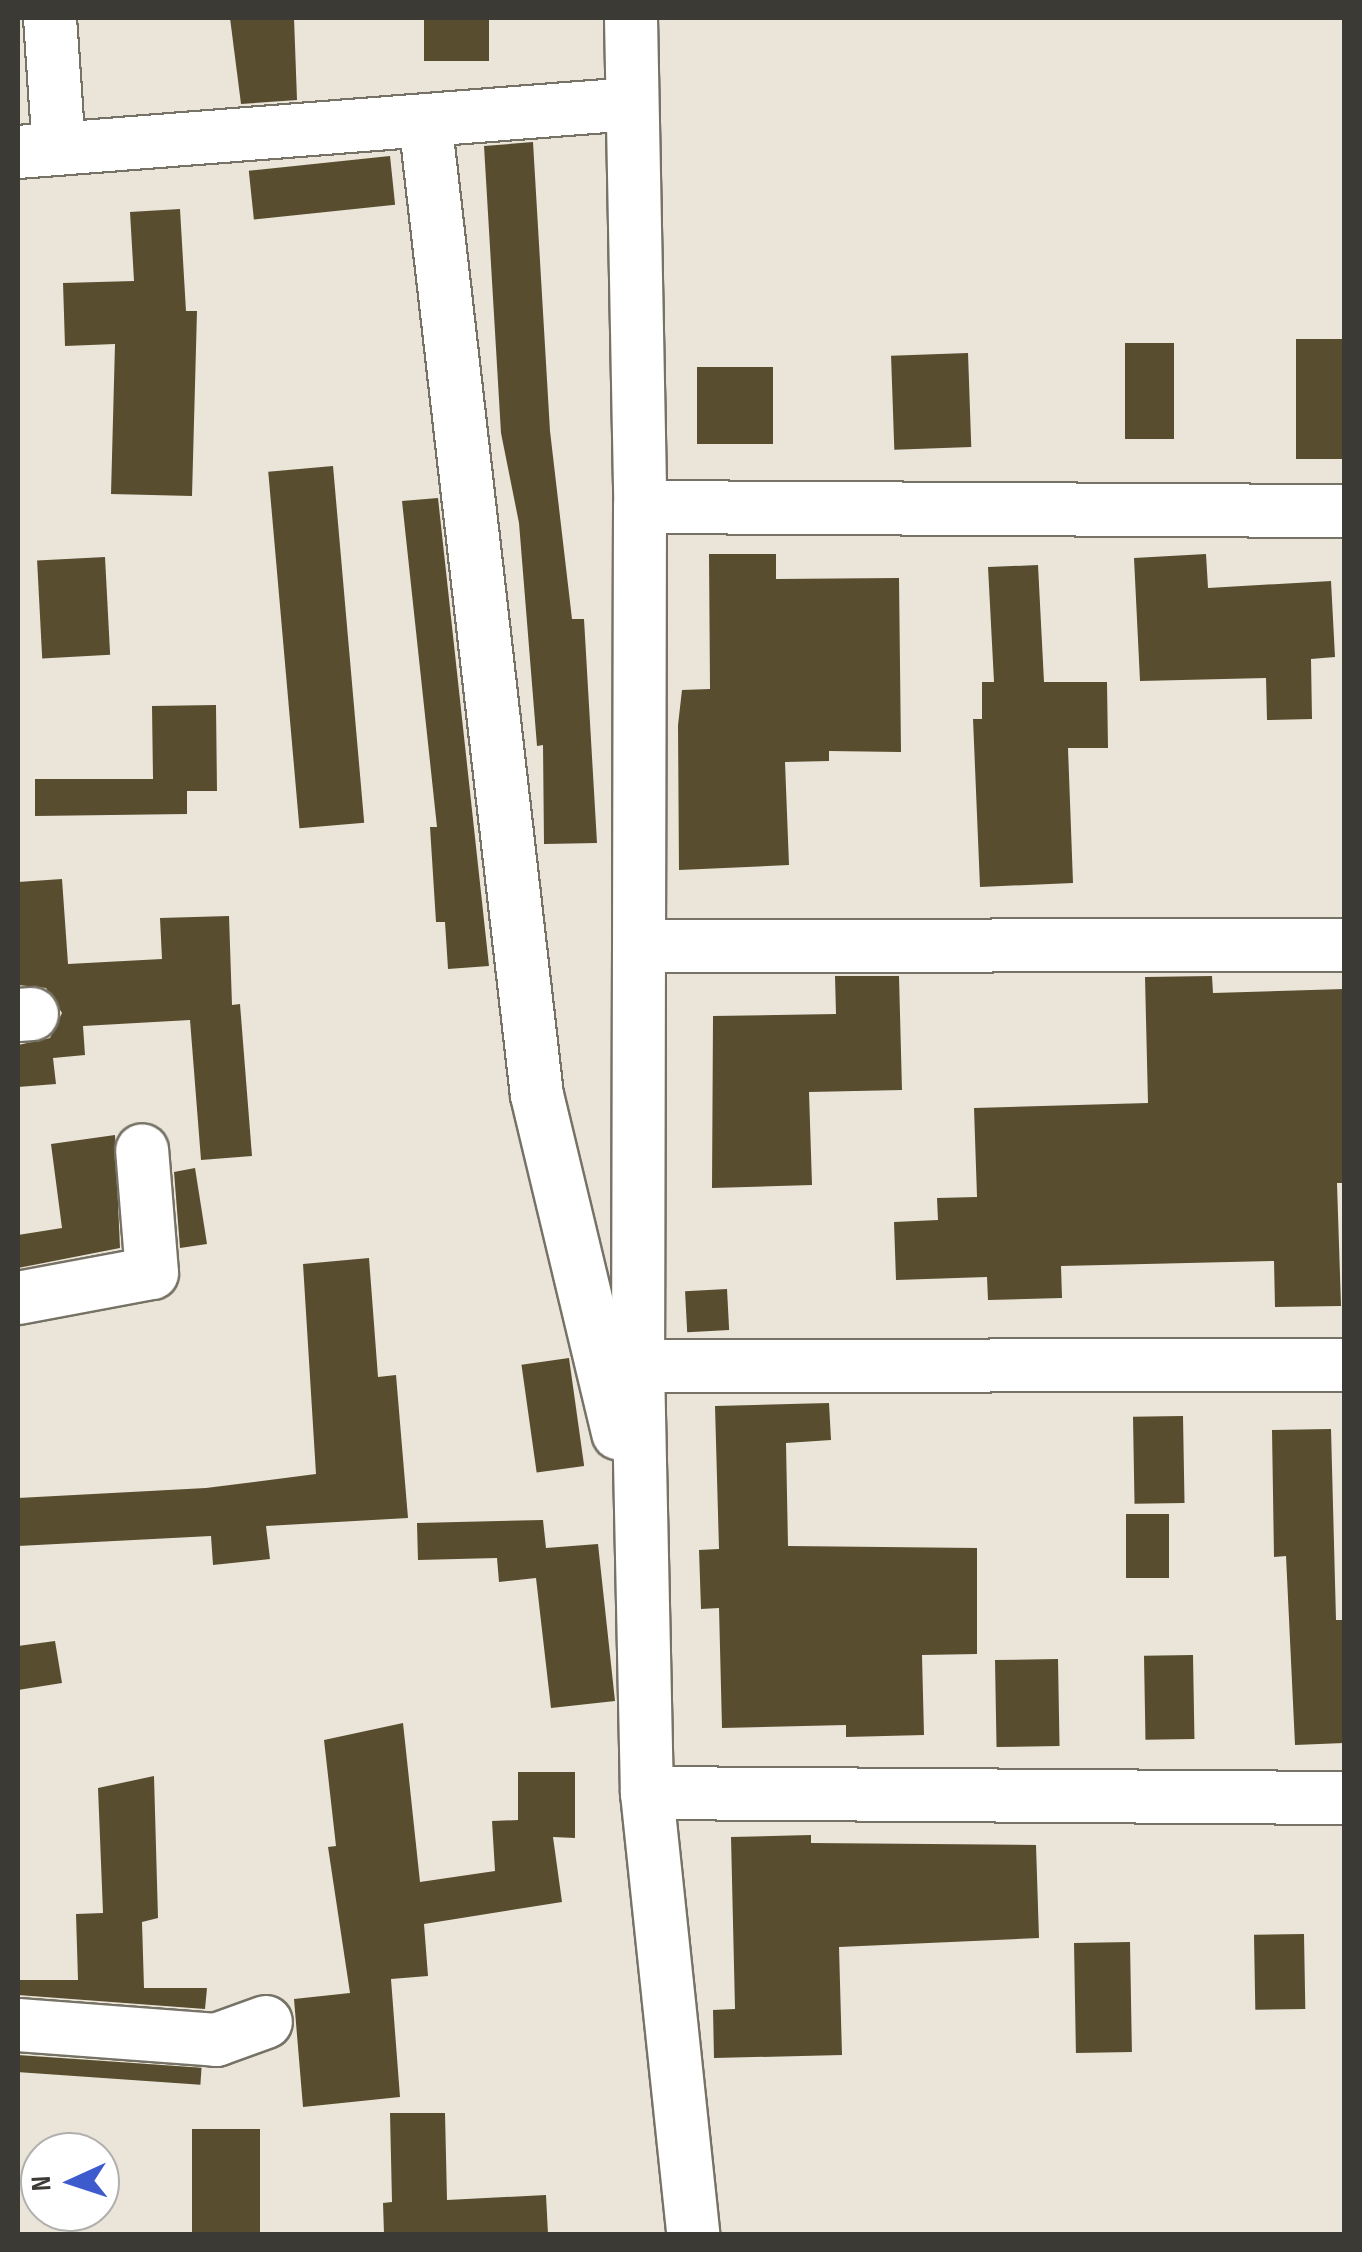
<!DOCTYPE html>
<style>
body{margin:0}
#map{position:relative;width:1362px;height:2252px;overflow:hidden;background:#eae5d8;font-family:"Sofia Sans Condensed",sans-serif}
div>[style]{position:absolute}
.building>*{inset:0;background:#594d30;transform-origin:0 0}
.roads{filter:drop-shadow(2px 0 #767266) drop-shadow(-2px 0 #767266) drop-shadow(0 2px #767266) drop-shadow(0 -2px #767266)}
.street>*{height:52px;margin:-26px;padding:0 26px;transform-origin:26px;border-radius:26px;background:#fff}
span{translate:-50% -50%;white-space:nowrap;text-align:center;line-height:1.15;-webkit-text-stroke:10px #fff;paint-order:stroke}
.frame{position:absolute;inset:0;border:20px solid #3c3a35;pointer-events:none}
.north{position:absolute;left:20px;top:2132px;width:100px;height:100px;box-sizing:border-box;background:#fff;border:2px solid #b1b0ae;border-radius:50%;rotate:267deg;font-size:28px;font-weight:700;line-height:40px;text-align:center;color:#3c3a35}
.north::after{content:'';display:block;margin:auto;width:35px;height:45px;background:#3e5bce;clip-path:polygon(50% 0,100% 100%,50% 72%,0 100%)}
</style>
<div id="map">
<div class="building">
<i style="clip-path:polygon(230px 18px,294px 18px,297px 100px,241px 104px)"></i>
<i style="left:424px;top:18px;width:65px;height:43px"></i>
<i style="clip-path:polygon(533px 142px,550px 431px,572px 619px,584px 619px,597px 843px,544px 844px,543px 745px,537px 746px,519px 523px,501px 433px,484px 146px)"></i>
<i style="left:390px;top:156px;width:49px;height:142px;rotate:84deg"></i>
<i style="clip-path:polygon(180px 209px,186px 311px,197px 311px,192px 496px,111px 494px,115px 344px,65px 346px,63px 283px,134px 281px,130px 212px)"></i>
<i style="left:1344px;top:339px;width:120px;height:48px;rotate:90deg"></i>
<i style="left:1125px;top:343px;width:49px;height:96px"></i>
<i style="left:968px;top:353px;width:94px;height:77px;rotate:88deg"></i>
<i style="left:773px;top:367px;width:77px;height:76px;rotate:90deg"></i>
<i style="left:333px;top:466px;width:358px;height:65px;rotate:85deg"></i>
<i style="clip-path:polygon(438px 498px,489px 966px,448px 969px,445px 922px,436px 922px,430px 827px,437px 827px,402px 501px)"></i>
<i style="clip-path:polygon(709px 554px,776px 554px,776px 579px,899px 578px,901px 752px,829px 751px,829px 761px,785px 762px,789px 865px,679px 870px,678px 725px,682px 690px,710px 689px)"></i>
<i style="clip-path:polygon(1206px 554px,1208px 588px,1331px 581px,1335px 657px,1311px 659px,1312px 719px,1267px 720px,1266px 678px,1140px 681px,1134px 558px)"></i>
<i style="left:105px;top:557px;width:98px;height:68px;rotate:87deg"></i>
<i style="clip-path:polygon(1038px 565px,1044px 682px,1107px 682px,1108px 748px,1068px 748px,1073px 883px,980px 887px,973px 719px,982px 719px,982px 682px,994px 682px,988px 567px)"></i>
<i style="clip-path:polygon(216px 705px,217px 791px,187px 791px,187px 814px,35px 816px,35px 779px,153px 779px,152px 706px)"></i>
<i style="clip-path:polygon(62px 879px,68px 964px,162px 959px,160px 918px,229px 916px,232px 1005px,240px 1004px,252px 1156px,201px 1160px,190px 1020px,83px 1026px,85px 1055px,53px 1058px,56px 1084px,18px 1087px,18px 1045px,50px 1038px,62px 1013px,46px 988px,18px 985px,18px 882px)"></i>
<i style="clip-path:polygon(835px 976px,899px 976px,902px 1090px,809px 1092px,812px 1185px,712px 1188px,713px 1016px,836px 1014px)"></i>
<i style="clip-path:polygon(1212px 976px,1213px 993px,1344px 989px,1344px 1183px,1337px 1183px,1341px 1306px,1275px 1307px,1274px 1261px,1061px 1266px,1062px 1298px,988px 1300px,987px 1277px,896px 1280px,894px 1222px,938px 1220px,937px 1198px,977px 1197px,974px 1108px,1148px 1103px,1145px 977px)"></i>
<i style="clip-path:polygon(115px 1135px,120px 1248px,18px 1268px,18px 1235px,62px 1228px,51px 1144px)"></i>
<i style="clip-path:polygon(195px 1168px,207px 1244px,180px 1248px,174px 1172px)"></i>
<i style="clip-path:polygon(369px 1258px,378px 1377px,396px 1375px,408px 1518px,266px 1526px,270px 1559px,213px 1565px,211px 1536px,18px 1546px,18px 1498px,206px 1488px,316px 1474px,303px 1264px)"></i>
<i style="left:727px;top:1289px;width:41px;height:42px;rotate:87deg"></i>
<i style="left:569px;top:1358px;width:109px;height:48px;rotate:82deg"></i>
<i style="clip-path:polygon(829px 1403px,831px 1440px,786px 1443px,788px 1546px,977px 1548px,977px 1654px,922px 1655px,924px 1735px,846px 1737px,846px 1725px,722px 1728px,719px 1608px,701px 1609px,699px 1550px,719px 1549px,715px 1406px)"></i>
<i style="left:1183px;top:1416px;width:87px;height:50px;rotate:89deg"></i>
<i style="clip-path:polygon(1331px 1429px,1336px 1620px,1344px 1620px,1344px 1743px,1295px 1745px,1286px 1556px,1274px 1557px,1272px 1430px)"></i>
<i style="left:1126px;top:1514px;width:43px;height:64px"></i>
<i style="clip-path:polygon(543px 1520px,546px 1548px,598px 1544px,615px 1701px,551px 1708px,536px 1578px,499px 1582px,497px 1558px,418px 1560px,417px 1523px)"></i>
<i style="clip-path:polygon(55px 1641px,62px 1683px,18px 1690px,18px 1646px)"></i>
<i style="left:1193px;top:1655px;width:84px;height:49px;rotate:89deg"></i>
<i style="left:1058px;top:1659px;width:87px;height:63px;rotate:89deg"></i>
<i style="clip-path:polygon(403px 1723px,420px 1882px,495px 1871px,492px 1821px,518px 1820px,518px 1772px,575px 1772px,575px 1838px,553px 1837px,562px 1902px,424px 1924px,428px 1976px,391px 1979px,400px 2097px,303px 2107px,294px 1999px,350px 1993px,328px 1847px,336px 1846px,324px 1740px)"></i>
<i style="clip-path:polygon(154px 1776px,158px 1918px,142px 1922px,144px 1988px,207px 1988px,205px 2009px,18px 1995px,18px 1980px,78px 1980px,76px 1914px,103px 1913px,98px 1788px)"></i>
<i style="clip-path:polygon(811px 1835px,811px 1843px,1036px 1845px,1039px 1938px,839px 1947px,842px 2055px,714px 2058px,713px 2010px,735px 2009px,731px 1837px)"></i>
<i style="left:1304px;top:1934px;width:75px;height:50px;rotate:89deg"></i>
<i style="left:1130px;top:1942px;width:110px;height:56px;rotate:89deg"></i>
<i style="left:18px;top:2055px;width:184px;height:17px;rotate:4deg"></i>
<i style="clip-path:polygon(390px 2113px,445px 2113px,447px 2200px,546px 2195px,548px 2234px,384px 2234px,383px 2203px,392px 2202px)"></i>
<i style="left:192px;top:2129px;width:68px;height:105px"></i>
</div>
<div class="roads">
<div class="street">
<i style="left:50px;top:18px;width:131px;rotate:86.1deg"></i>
<i style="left:631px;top:18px;width:489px;rotate:88.9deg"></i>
<i style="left:640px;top:507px;width:859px;rotate:90.13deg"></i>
<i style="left:638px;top:1366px;width:427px;rotate:88.8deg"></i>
<i style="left:647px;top:1793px;width:443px;rotate:84deg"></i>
<i style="left:425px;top:120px;width:981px;rotate:83.45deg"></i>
<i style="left:537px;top:1095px;width:348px;rotate:76.5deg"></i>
<i style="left:18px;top:152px;width:614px;rotate:-4.48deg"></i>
<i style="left:640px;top:507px;width:704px;rotate:0.33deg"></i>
<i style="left:640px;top:946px;width:704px;rotate:-0.08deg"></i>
<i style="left:18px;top:1015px;width:14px;rotate:-4deg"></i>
<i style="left:18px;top:1298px;width:136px;rotate:-10.6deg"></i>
<i style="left:152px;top:1273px;width:123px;rotate:-94.6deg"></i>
<i style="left:638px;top:1366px;width:706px;rotate:-0.08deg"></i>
<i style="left:647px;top:1793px;width:697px;rotate:0.41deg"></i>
<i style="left:18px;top:2025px;width:199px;rotate:4.3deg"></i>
<i style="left:216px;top:2040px;width:53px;rotate:-19.8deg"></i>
</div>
</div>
<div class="frame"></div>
<div class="north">N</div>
</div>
